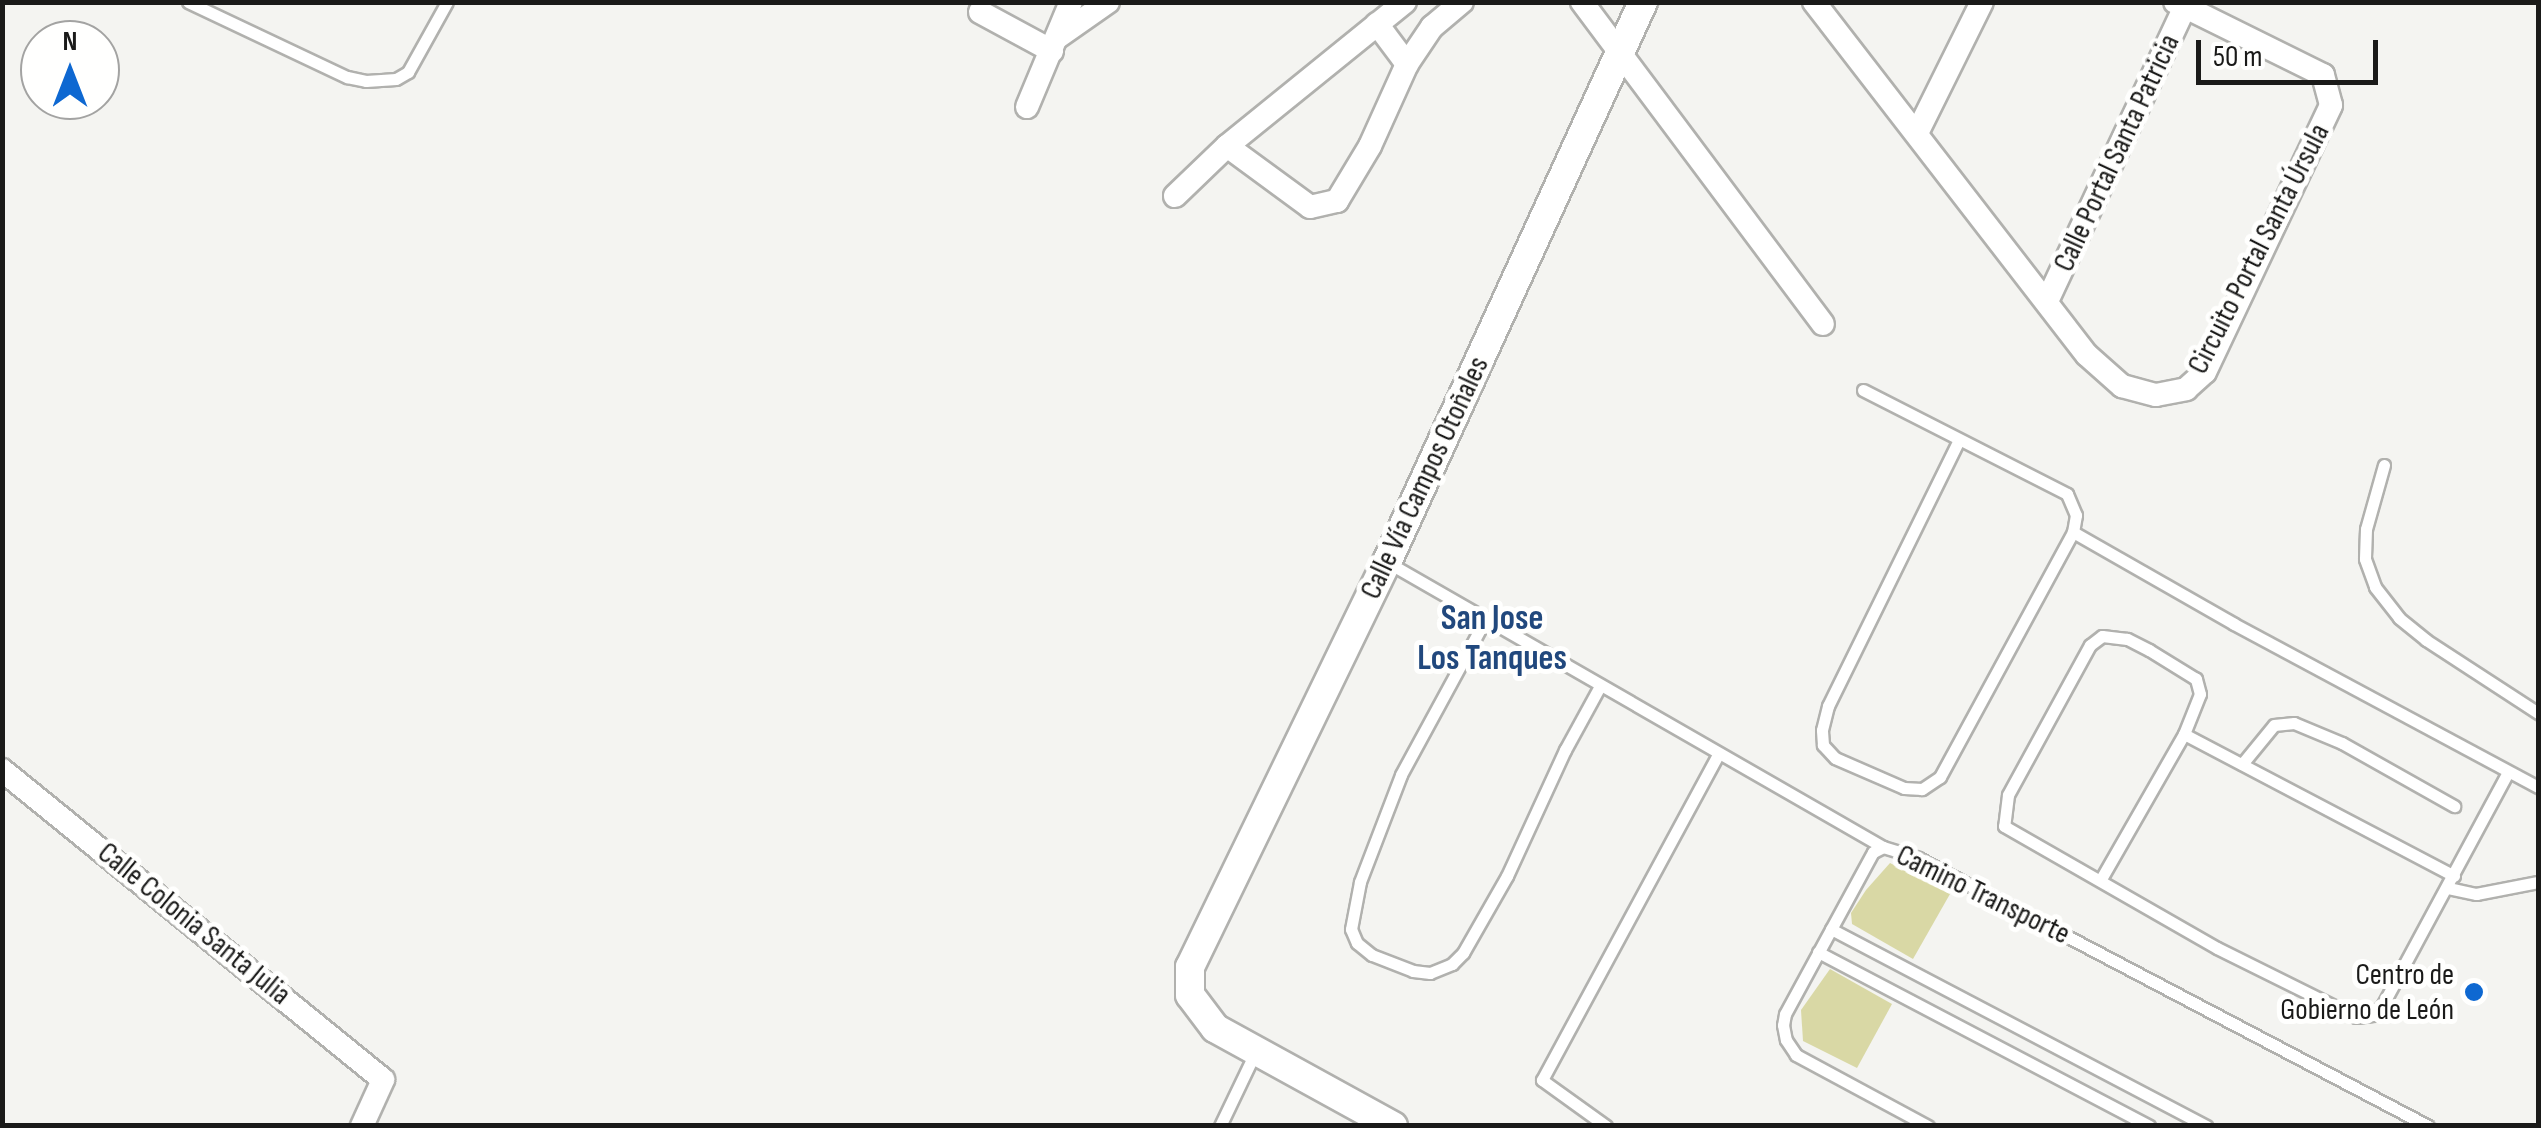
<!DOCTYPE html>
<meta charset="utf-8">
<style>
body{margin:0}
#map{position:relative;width:2541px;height:1128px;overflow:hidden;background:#f4f4f1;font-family:"Sofia Sans Condensed",sans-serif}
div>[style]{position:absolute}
.green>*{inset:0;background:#d9d8a5}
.roads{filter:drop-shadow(2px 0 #b1b1ae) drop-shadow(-2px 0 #b1b1ae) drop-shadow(0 2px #b1b1ae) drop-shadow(0 -2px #b1b1ae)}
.service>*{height:11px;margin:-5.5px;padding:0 5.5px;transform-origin:5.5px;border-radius:5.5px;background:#fff}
.minor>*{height:22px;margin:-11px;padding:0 11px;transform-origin:11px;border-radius:11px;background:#fff}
.tertiary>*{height:28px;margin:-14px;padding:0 14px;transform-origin:14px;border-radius:14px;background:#fff}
.dots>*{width:28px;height:28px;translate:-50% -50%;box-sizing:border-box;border:5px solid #fffffe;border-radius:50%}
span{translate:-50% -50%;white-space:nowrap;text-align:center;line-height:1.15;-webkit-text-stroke:10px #fffffe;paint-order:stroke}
.street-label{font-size:30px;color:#1a1a19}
.poi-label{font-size:30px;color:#1a1a19}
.right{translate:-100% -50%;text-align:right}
.quarter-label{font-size:35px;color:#21487d;font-weight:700}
.frame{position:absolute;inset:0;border:5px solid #1a1a19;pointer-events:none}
.north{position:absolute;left:20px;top:20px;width:100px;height:100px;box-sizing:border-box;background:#fffffe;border:2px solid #a3a3a2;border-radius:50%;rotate:0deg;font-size:28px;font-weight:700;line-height:40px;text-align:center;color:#1a1a19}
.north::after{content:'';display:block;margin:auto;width:35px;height:45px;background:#0e68d1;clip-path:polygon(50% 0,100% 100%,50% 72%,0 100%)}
.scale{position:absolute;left:2196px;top:40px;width:182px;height:45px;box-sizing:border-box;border:5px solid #1a1a19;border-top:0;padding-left:12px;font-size:30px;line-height:35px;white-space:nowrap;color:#1a1a19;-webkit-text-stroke:8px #fffffe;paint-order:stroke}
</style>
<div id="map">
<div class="green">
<i style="clip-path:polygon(1890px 863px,1950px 894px,1913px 959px,1852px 924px,1851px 913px,1866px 890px)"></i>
<i style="clip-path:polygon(1830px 969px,1892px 1004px,1857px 1068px,1803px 1041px,1801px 1010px)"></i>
</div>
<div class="roads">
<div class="service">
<i style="left:188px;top:2px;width:176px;rotate:25.3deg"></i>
<i style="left:347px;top:77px;width:19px;rotate:12deg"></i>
<i style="left:366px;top:81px;width:30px;rotate:-4deg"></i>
<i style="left:396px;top:79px;width:14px;rotate:-30deg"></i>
<i style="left:408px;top:72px;width:80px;rotate:-60.9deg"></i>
<i style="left:1863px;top:390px;width:229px;rotate:27deg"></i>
<i style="left:2067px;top:494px;width:23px;rotate:67deg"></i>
<i style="left:2076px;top:515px;width:17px;rotate:100deg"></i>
<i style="left:2073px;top:532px;width:279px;rotate:118.5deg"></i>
<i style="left:1940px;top:777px;width:22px;rotate:146deg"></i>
<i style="left:1922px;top:789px;width:18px;rotate:-177deg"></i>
<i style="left:1904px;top:788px;width:75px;rotate:-156.5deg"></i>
<i style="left:1835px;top:758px;width:18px;rotate:-133deg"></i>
<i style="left:1823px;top:745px;width:15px;rotate:-94deg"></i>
<i style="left:1822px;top:730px;width:25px;rotate:-76deg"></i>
<i style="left:1828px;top:706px;width:294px;rotate:-63.8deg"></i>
<i style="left:2384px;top:465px;width:66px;rotate:105.7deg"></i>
<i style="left:2366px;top:529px;width:30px;rotate:92deg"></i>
<i style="left:2365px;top:559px;width:30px;rotate:70deg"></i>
<i style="left:2375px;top:587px;width:39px;rotate:52deg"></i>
<i style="left:2399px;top:618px;width:35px;rotate:39deg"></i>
<i style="left:2426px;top:640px;width:134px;rotate:33.1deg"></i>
<i style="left:2073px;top:532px;width:185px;rotate:29.7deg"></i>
<i style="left:2234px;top:624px;width:345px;rotate:28.2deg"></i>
<i style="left:1387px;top:562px;width:572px;rotate:29.88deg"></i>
<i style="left:1883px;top:847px;width:37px;rotate:17deg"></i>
<i style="left:1918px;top:858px;width:576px;rotate:27.72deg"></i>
<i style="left:1485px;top:620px;width:176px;rotate:118.5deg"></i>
<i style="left:1401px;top:775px;width:115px;rotate:111deg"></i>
<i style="left:1360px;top:882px;width:48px;rotate:100.8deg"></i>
<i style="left:1351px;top:929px;width:15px;rotate:67deg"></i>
<i style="left:1357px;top:943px;width:19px;rotate:39deg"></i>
<i style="left:1372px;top:955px;width:44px;rotate:21.3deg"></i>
<i style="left:1413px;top:971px;width:17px;rotate:7deg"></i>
<i style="left:1430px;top:973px;width:24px;rotate:-22deg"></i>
<i style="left:1452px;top:964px;width:16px;rotate:-45deg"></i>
<i style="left:1463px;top:953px;width:89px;rotate:-60.3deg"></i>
<i style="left:1507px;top:876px;width:139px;rotate:-65.3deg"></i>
<i style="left:1565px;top:750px;width:73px;rotate:-61.3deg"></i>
<i style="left:2184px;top:734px;width:305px;rotate:27.7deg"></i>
<i style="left:2242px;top:764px;width:50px;rotate:-50.6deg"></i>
<i style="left:2274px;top:725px;width:20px;rotate:-6deg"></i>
<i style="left:2294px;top:723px;width:52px;rotate:22.6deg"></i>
<i style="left:2342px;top:743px;width:129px;rotate:29.4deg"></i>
<i style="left:1883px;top:847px;width:11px;rotate:153deg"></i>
<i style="left:1873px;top:852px;width:184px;rotate:118.5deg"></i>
<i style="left:1785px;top:1014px;width:11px;rotate:100deg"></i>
<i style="left:1783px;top:1025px;width:15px;rotate:79deg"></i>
<i style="left:1786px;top:1040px;width:18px;rotate:56deg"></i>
<i style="left:1796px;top:1055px;width:150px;rotate:28.3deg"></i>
<i style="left:2101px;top:879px;width:167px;rotate:-60.2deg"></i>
<i style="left:2184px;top:734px;width:43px;rotate:-68.2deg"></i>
<i style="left:2200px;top:694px;width:16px;rotate:-105deg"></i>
<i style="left:2196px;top:679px;width:55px;rotate:-148.3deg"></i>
<i style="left:2149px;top:650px;width:25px;rotate:-153deg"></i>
<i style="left:2127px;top:639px;width:25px;rotate:-173deg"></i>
<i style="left:2102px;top:636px;width:15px;rotate:143deg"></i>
<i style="left:2090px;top:645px;width:171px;rotate:118.7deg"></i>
<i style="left:2008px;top:795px;width:31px;rotate:97deg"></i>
<i style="left:2004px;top:826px;width:245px;rotate:29.8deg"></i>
<i style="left:2217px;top:948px;width:155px;rotate:26.4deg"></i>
<i style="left:2356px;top:1017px;width:17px;rotate:-7deg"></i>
<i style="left:2373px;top:1015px;width:13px;rotate:-45deg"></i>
<i style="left:2382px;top:1006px;width:266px;rotate:-61.7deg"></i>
<i style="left:2448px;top:888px;width:29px;rotate:12deg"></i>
<i style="left:2476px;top:894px;width:63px;rotate:-11deg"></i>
<i style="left:1831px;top:929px;width:424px;rotate:27.7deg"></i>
<i style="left:1818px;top:952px;width:374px;rotate:27.7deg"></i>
<i style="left:1220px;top:1126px;width:81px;rotate:-64.4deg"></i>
<i style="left:1606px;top:1126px;width:79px;rotate:-144.3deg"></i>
<i style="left:1542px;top:1080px;width:370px;rotate:-61.6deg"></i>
</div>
<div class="minor">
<i style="left:1582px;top:2px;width:402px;rotate:53.2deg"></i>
<i style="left:1814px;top:2px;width:446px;rotate:52.3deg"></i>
<i style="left:2087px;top:355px;width:47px;rotate:41.5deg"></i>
<i style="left:2122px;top:386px;width:35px;rotate:15deg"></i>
<i style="left:2156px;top:395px;width:31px;rotate:-11deg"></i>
<i style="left:2186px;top:389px;width:25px;rotate:-42deg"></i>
<i style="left:2205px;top:372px;width:295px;rotate:-64.7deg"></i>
<i style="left:2331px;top:105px;width:31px;rotate:-105deg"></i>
<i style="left:2323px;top:75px;width:165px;rotate:-153.7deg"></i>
<i style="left:980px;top:12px;width:82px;rotate:28.4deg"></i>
<i style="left:1377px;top:24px;width:50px;rotate:53.1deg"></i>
<i style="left:1058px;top:37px;width:61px;rotate:-35deg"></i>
<i style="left:1027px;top:107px;width:114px;rotate:-67.3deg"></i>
<i style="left:1917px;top:133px;width:146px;rotate:-63.6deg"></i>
<i style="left:1227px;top:146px;width:103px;rotate:36.3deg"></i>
<i style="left:1310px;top:207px;width:28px;rotate:-13deg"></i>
<i style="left:1337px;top:201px;width:64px;rotate:-59deg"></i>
<i style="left:1370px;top:146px;width:90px;rotate:-65.7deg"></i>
<i style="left:1407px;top:64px;width:45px;rotate:-56deg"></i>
<i style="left:1432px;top:27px;width:39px;rotate:-40deg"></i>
<i style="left:1175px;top:196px;width:72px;rotate:-43.9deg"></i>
<i style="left:1227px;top:146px;width:229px;rotate:-39deg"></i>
<i style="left:2048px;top:299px;width:323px;rotate:-64.9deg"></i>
<i style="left:2px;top:770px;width:491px;rotate:39.1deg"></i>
<i style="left:383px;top:1080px;width:51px;rotate:114.5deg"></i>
</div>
<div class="tertiary">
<i style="left:1393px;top:1126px;width:203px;rotate:-151.2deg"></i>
<i style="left:1215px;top:1028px;width:41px;rotate:-127.1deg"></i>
<i style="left:1190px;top:995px;width:28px;rotate:-90deg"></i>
<i style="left:1190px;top:967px;width:450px;rotate:-64.1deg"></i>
<i style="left:1387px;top:562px;width:616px;rotate:-65.43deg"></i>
</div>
</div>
<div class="dots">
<i style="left:2474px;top:992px;background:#0e68d1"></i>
</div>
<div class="street-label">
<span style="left:2117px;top:153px;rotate:-65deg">Calle Portal Santa Patricia</span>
<span style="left:2259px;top:249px;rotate:-63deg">Circuito Portal Santa Úrsula</span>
<span style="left:1425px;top:478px;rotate:-65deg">Calle Vía Campos Otoñales</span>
<span style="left:1983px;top:895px;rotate:26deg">Camino Transporte</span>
<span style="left:194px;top:924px;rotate:39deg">Calle Colonia Santa Julia</span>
</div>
<div class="poi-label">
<span class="right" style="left:2454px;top:992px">Centro de<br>Gobierno de León</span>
</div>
<div class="quarter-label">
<span style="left:1492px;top:639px">San Jose<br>Los Tanques</span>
</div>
<div class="frame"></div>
<div class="north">N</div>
<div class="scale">50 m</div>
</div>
